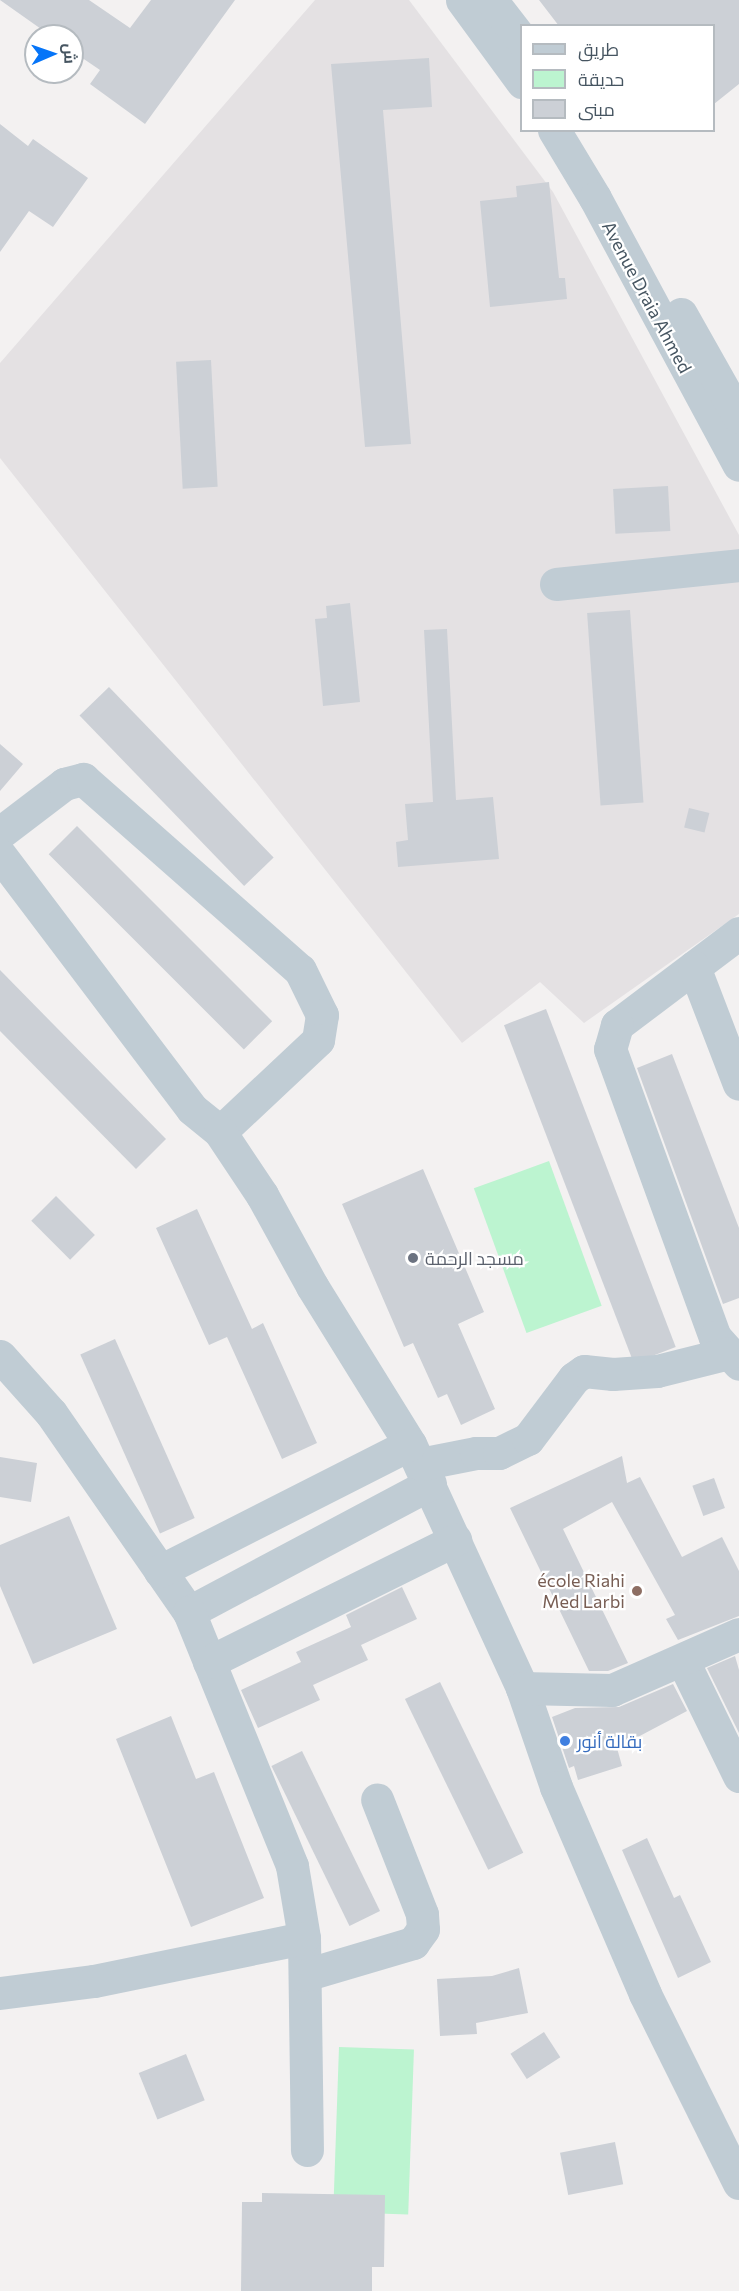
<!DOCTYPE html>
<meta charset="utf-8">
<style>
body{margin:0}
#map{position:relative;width:739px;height:2291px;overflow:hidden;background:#f3f1f1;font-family:Commissioner,Cairo,sans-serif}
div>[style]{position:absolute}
.education>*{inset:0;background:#e4e1e3}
.green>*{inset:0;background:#bcf4d0;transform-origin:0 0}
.building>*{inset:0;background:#ccd0d6;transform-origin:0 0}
.minor>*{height:33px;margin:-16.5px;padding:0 16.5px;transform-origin:16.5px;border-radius:16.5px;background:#c0ccd4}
.dots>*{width:16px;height:16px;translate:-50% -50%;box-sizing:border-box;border:3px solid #fff;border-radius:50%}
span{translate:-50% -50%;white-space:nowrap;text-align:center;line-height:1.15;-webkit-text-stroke:4.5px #fff;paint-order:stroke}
.street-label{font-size:18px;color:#465561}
.worship-label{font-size:18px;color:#5b616d}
.left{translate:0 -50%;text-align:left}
.education-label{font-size:18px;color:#785e54}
.right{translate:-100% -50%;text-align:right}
.shop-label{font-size:18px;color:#366cbe}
.legend{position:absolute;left:520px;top:24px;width:195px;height:108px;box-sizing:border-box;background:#fff;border:2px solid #b5bbc0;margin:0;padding:8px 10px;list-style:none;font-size:18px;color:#465561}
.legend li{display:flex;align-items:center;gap:12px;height:30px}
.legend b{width:30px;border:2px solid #b5bbc0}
.north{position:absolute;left:24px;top:24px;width:60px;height:60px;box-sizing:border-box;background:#fff;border:2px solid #b5bbc0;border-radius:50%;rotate:88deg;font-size:16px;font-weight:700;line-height:24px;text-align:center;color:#465561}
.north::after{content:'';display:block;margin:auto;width:21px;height:27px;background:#0675f8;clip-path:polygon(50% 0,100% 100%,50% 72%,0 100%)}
</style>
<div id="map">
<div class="education">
<i style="clip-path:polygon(315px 0,409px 0,553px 192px,739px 535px,739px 914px,584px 1023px,540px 982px,462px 1043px,0 458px,0 363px)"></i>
</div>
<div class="green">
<i style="left:549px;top:1161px;width:154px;height:80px;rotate:70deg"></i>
<i style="left:339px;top:2047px;width:75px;height:165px;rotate:2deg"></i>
</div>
<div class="building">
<i style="clip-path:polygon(0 0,89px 0,130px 28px,151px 0,235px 0,145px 124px,90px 84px,100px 70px,72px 51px,72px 36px,51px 36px)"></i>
<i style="clip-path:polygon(539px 0,739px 0,739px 84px,714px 104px,714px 26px,559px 26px)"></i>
<i style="clip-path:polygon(429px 58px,432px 107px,383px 110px,411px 444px,365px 447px,331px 64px)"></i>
<i style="clip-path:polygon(0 124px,28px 146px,33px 139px,88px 178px,53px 227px,29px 211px,0 252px)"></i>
<i style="clip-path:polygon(549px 182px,559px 278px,565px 278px,567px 299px,490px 307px,480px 201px,517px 197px,516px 186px)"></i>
<i style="left:211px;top:360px;width:127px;height:35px;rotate:87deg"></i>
<i style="left:668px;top:486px;width:45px;height:55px;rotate:87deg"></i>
<i style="clip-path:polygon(350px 603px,360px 702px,323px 706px,315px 619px,327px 618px,326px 606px)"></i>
<i style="left:630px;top:610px;width:193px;height:43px;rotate:86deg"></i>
<i style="clip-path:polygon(447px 629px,456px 800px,493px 797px,499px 859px,398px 867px,396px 842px,408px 840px,405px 804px,433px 802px,424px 630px)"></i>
<i style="left:109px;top:687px;width:237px;height:41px;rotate:46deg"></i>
<i style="clip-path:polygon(0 744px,23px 764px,0 791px)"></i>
<i style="left:689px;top:808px;width:21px;height:20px;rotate:14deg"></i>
<i style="left:77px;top:826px;width:276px;height:40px;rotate:45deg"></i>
<i style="clip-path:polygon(0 970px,166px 1139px,136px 1169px,0 1031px)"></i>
<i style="left:546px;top:1009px;width:362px;height:45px;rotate:69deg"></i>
<i style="clip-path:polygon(672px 1054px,739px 1228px,739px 1298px,723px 1304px,637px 1068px)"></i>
<i style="clip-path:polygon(423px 1169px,484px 1312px,458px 1324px,495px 1409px,461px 1425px,447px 1394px,438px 1398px,413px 1343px,404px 1347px,342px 1204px)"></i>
<i style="left:56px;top:1196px;width:55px;height:35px;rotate:45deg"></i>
<i style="clip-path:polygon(197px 1209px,252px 1329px,263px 1323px,317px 1443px,282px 1459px,227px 1337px,209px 1345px,156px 1228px)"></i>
<i style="left:115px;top:1339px;width:196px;height:38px;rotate:66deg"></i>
<i style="clip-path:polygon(622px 1456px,627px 1483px,640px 1477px,682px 1557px,722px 1537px,739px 1571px,739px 1616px,678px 1640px,666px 1619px,675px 1615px,612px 1502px,563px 1529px,628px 1663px,608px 1671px,589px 1671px,510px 1508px)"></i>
<i style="clip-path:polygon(0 1457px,37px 1463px,31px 1502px,0 1497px)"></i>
<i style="left:714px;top:1478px;width:32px;height:23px;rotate:70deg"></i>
<i style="clip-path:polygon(69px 1516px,117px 1629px,33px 1664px,0 1586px,0 1545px)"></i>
<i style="clip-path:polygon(402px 1587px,417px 1619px,361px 1645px,368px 1660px,313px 1685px,320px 1700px,258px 1728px,241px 1690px,301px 1662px,296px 1652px,351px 1627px,346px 1615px)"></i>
<i style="clip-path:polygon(735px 1656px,739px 1670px,739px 1733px,707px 1668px)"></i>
<i style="left:440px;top:1682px;width:190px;height:39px;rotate:64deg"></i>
<i style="clip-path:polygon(673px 1684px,687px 1711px,617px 1748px,622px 1766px,578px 1780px,574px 1766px,569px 1768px,552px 1717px,575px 1708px,619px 1707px)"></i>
<i style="clip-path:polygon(171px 1716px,196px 1779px,214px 1772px,264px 1898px,191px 1927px,116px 1739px)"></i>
<i style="left:302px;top:1751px;width:178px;height:34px;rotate:64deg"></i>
<i style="clip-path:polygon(647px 1838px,674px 1898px,680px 1895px,711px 1962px,678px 1978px,622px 1850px)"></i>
<i style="clip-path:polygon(519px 1968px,528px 2013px,476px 2023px,477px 2034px,440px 2036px,437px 1979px,492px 1976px)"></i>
<i style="left:544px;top:2032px;width:30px;height:40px;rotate:57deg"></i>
<i style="left:186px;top:2054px;width:50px;height:51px;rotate:68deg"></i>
<i style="left:615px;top:2142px;width:43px;height:56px;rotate:79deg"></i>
<i style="clip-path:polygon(262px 2193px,385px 2195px,384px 2267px,372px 2267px,372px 2291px,241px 2291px,242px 2202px,262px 2202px)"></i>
</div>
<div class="minor">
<i style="left:462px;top:0;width:102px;rotate:53.8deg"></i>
<i style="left:491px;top:0;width:51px;rotate:52.2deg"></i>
<i style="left:554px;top:130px;width:79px;rotate:58.9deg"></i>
<i style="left:595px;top:198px;width:303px;rotate:61.7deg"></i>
<i style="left:681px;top:314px;width:118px;rotate:60.6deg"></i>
<i style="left:556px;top:584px;width:184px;rotate:-5.9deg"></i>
<i style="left:0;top:833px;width:81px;rotate:-37.4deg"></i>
<i style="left:64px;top:784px;width:20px;rotate:-15deg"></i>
<i style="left:83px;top:779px;width:289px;rotate:41.4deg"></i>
<i style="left:300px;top:970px;width:50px;rotate:63.9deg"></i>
<i style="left:322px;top:1015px;width:25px;rotate:99deg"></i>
<i style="left:318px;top:1040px;width:134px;rotate:136.8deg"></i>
<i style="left:0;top:855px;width:318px;rotate:52.9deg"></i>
<i style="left:192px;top:1109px;width:36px;rotate:39deg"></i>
<i style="left:220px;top:1132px;width:76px;rotate:56.3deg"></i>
<i style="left:262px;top:1195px;width:104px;rotate:61.2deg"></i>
<i style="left:312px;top:1286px;width:186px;rotate:58.2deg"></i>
<i style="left:410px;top:1444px;width:268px;rotate:65.3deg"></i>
<i style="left:522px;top:1688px;width:105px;rotate:71deg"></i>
<i style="left:556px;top:1787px;width:225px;rotate:66.7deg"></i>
<i style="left:645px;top:1994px;width:211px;rotate:63.6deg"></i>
<i style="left:739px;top:933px;width:153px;rotate:143deg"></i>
<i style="left:617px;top:1025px;width:25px;rotate:106deg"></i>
<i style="left:610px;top:1049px;width:307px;rotate:70deg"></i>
<i style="left:715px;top:1337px;width:36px;rotate:48deg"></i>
<i style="left:694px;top:967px;width:125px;rotate:69deg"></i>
<i style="left:0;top:1356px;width:76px;rotate:48.2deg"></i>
<i style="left:51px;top:1413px;width:242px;rotate:55.3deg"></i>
<i style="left:189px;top:1612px;width:273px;rotate:-28deg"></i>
<i style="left:420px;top:1464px;width:57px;rotate:-11.1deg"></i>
<i style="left:476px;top:1453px;width:23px"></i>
<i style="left:499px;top:1453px;width:32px;rotate:-26deg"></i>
<i style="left:528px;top:1439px;width:76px;rotate:-53deg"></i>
<i style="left:574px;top:1378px;width:12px;rotate:-35deg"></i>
<i style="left:584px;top:1371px;width:29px;rotate:6deg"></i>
<i style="left:613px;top:1374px;width:44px;rotate:-3.9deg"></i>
<i style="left:657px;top:1371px;width:74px;rotate:-14deg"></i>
<i style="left:160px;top:1571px;width:280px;rotate:-26.9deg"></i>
<i style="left:189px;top:1612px;width:274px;rotate:67.9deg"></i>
<i style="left:292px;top:1866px;width:73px;rotate:80.5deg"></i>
<i style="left:304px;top:1938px;width:212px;rotate:89.2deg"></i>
<i style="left:683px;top:1661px;width:128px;rotate:64deg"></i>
<i style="left:209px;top:1662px;width:275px;rotate:-26.4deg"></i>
<i style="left:522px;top:1688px;width:90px;rotate:1.3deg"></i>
<i style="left:612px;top:1690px;width:139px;rotate:-23.8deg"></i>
<i style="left:305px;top:1975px;width:113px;rotate:-16.5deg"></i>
<i style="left:413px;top:1943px;width:17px;rotate:-54deg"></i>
<i style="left:423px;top:1929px;width:15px;rotate:-94deg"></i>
<i style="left:422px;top:1914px;width:123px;rotate:-111.4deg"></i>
<i style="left:0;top:1993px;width:95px;rotate:-7.3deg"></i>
<i style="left:94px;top:1981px;width:214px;rotate:-11.6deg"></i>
</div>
<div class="dots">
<i style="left:413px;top:1258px;background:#6b7280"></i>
<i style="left:637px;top:1591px;background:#8d6e63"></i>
<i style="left:565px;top:1741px;background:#3f7fe0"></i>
</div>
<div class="street-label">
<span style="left:647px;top:297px;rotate:62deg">Avenue Draia Ahmed</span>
</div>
<div class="worship-label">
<span class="left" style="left:425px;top:1258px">مسجد الرحمة</span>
</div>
<div class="education-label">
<span class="right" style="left:625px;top:1591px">école Riahi<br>Med Larbi</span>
</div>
<div class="shop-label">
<span class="left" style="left:577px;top:1741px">بقالة أنور</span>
</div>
<ul class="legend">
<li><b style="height:8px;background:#c0ccd4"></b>طريق</li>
<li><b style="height:16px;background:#bcf4d0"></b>حديقة</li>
<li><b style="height:16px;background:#ccd0d6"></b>مبنى</li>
</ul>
<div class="north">ش</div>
</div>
